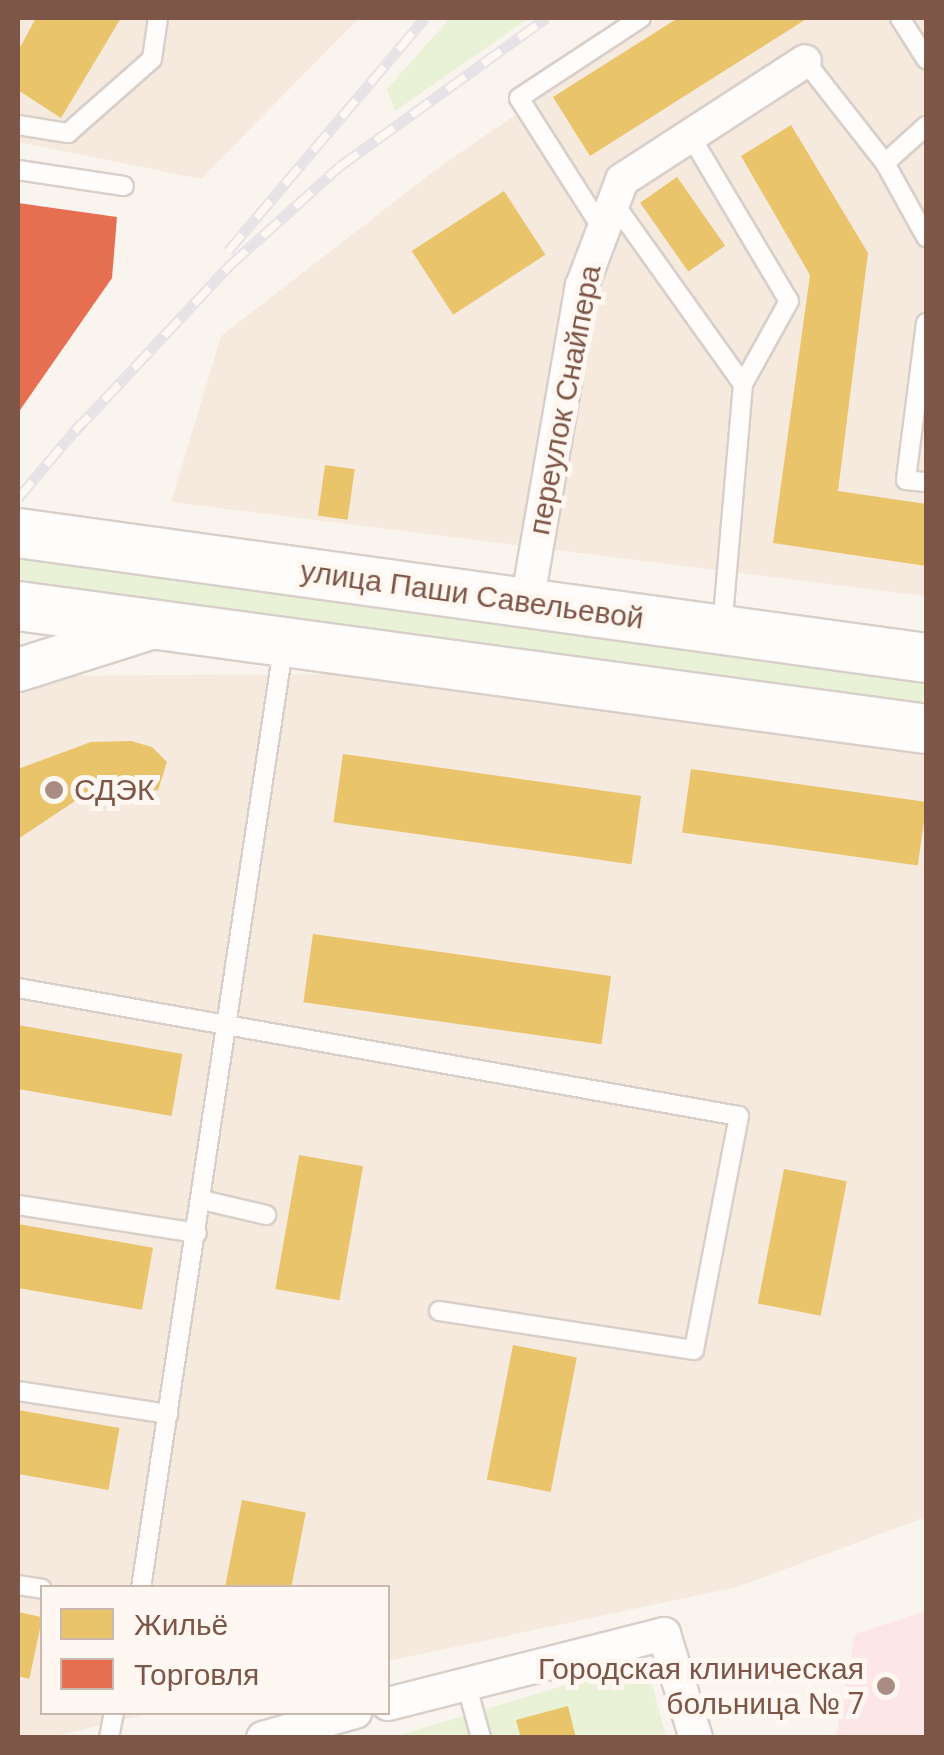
<!DOCTYPE html>
<meta charset="utf-8">
<style>
body{margin:0}
#map{position:relative;width:944px;height:1755px;overflow:hidden;background:#faf4ee;font-family:"DM Sans",sans-serif}
div>[style]{position:absolute}
.residential>*{inset:0;background:#f6e9de}
.medical>*{inset:0;background:#fce6e8}
.green>*{inset:0;background:#e9f1d7;transform-origin:0 0}
.homes>*{inset:0;background:#e9c46a;transform-origin:0 0}
.shops>*{inset:0;background:#e76f51}
.roads{filter:drop-shadow(2px 0 #d9cfca) drop-shadow(-2px 0 #d9cfca) drop-shadow(0 2px #d9cfca) drop-shadow(0 -2px #d9cfca)}
.service>*{height:18px;margin:-9px;padding:0 9px;transform-origin:9px;border-radius:9px;background:#fefdfc}
.minor>*{height:32px;margin:-16px;padding:0 16px;transform-origin:16px;border-radius:16px;background:#fefdfc}
.tertiary>*{height:42px;margin:-21px;padding:0 21px;transform-origin:21px;border-radius:21px;background:#fefdfc}
.secondary>*{height:48px;margin:-24px;padding:0 24px;transform-origin:24px;border-radius:24px;background:#fefdfc}
.rail>*{height:11px;margin-top:-5.5px;transform-origin:0;background:repeating-linear-gradient(90deg,#fff8f2 0 22px,#e6e3e7 0 44px);box-sizing:border-box;border-block:2px solid #e6e3e7}
.dots>*{width:28px;height:28px;translate:-50% -50%;box-sizing:border-box;border:5px solid #fff8f2;border-radius:50%}
span{translate:-50% -50%;white-space:nowrap;text-align:center;line-height:1.15;-webkit-text-stroke:10px #fff8f2;paint-order:stroke}
.street-label{font-size:30px;color:#7e5648}
.poi-label{font-size:30px;color:#7e5648}
.left{translate:0 -50%;text-align:left}
.right{translate:-100% -50%;text-align:right}
.frame{position:absolute;inset:0;border:20px solid #7e5648;pointer-events:none}
.legend{position:absolute;left:40px;top:1585px;width:350px;height:130px;box-sizing:border-box;background:#fff8f2;border:2px solid #cbb7ae;margin:0;padding:12px 18px;list-style:none;font-size:30px;color:#7e5648}
.legend li{display:flex;align-items:center;gap:20px;height:50px}
.legend b{width:50px;border:2px solid #cbb7ae}
</style>
<div id="map">
<div class="residential">
<i style="clip-path:polygon(18px 18px,359px 18px,201px 179px,18px 142px)"></i>
<i style="clip-path:polygon(658px 18px,926px 18px,926px 596px,171px 502px,221px 336px,442px 165px)"></i>
<i style="clip-path:polygon(348px 674px,926px 750px,926px 1517px,737px 1587px,388px 1661px,388px 1588px,42px 1588px,42px 1712px,151px 1713px,51px 1737px,18px 1738px,18px 698px,38px 676px)"></i>
</div>
<div class="medical">
<i style="clip-path:polygon(926px 1611px,926px 1737px,836px 1737px,855px 1634px)"></i>
</div>
<div class="green">
<i style="clip-path:polygon(450px 18px,529px 18px,395px 111px,387px 89px)"></i>
<i style="left:18px;top:550px;width:917px;height:31px;rotate:8deg"></i>
<i style="clip-path:polygon(646px 1661px,666px 1737px,390px 1738px)"></i>
</div>
<div class="homes">
<i style="clip-path:polygon(36px 18px,121px 18px,61px 118px,18px 90px,18px 51px)"></i>
<i style="clip-path:polygon(678px 18px,808px 18px,590px 156px,553px 97px)"></i>
<i style="clip-path:polygon(791px 125px,868px 253px,838px 491px,926px 504px,926px 566px,773px 543px,810px 275px,741px 156px)"></i>
<i style="left:677px;top:177px;width:84px;height:45px;rotate:55deg"></i>
<i style="left:504px;top:191px;width:76px;height:110px;rotate:57deg"></i>
<i style="left:325px;top:465px;width:30px;height:51px;rotate:8deg"></i>
<i style="clip-path:polygon(131px 741px,152px 747px,167px 762px,158px 790px,78px 799px,18px 839px,18px 769px,91px 742px)"></i>
<i style="left:343px;top:754px;width:301px;height:69px;rotate:8deg"></i>
<i style="left:691px;top:769px;width:238px;height:64px;rotate:8deg"></i>
<i style="left:313px;top:934px;width:301px;height:69px;rotate:8deg"></i>
<i style="left:18px;top:1025px;width:167px;height:63px;rotate:10deg"></i>
<i style="left:299px;top:1155px;width:65px;height:136px;rotate:10deg"></i>
<i style="left:784px;top:1169px;width:64px;height:137px;rotate:11deg"></i>
<i style="left:18px;top:1224px;width:137px;height:63px;rotate:10deg"></i>
<i style="left:513px;top:1345px;width:65px;height:137px;rotate:11deg"></i>
<i style="left:18px;top:1410px;width:103px;height:63px;rotate:10deg"></i>
<i style="left:242px;top:1500px;width:65px;height:89px;rotate:11deg"></i>
<i style="left:18px;top:1612px;width:25px;height:63px;rotate:12deg"></i>
<i style="clip-path:polygon(568px 1706px,576px 1738px,521px 1738px,516px 1720px)"></i>
</div>
<div class="shops">
<i style="clip-path:polygon(18px 203px,117px 217px,112px 278px,18px 413px)"></i>
</div>
<div class="roads">
<div class="service">
<i style="left:900px;top:18px;width:49px;rotate:57.6deg"></i>
<i style="left:805px;top:61px;width:130px;rotate:51.9deg"></i>
<i style="left:18px;top:125px;width:51px;rotate:9.1deg"></i>
<i style="left:68px;top:133px;width:112px;rotate:-41.4deg"></i>
<i style="left:152px;top:59px;width:41px;rotate:-81.7deg"></i>
<i style="left:926px;top:126px;width:55px;rotate:137.9deg"></i>
<i style="left:885px;top:163px;width:85px;rotate:61deg"></i>
<i style="left:690px;top:135px;width:193px;rotate:59.2deg"></i>
<i style="left:789px;top:301px;width:95px;rotate:119deg"></i>
<i style="left:18px;top:170px;width:107px;rotate:8.6deg"></i>
<i style="left:613px;top:202px;width:224px;rotate:54.5deg"></i>
<i style="left:743px;top:384px;width:246px;rotate:94.9deg"></i>
<i style="left:603px;top:230px;width:156px;rotate:-122.5deg"></i>
<i style="left:519px;top:98px;width:146px;rotate:-33.3deg"></i>
<i style="left:926px;top:323px;width:158px;rotate:97.3deg"></i>
<i style="left:906px;top:480px;width:20px;rotate:6deg"></i>
<i style="left:18px;top:988px;width:732px;rotate:10.07deg"></i>
<i style="left:739px;top:1116px;width:238px;rotate:100.9deg"></i>
<i style="left:694px;top:1350px;width:258px;rotate:-171.3deg"></i>
<i style="left:202px;top:1200px;width:66px;rotate:13.2deg"></i>
<i style="left:18px;top:1205px;width:181px;rotate:8.9deg"></i>
<i style="left:18px;top:1391px;width:152px;rotate:8.7deg"></i>
<i style="left:18px;top:1585px;width:24px;rotate:9deg"></i>
<i style="left:141px;top:1588px;width:956px;rotate:-81.4deg"></i>
<i style="left:466px;top:1683px;width:57px;rotate:74.7deg"></i>
<i style="left:109px;top:1738px;width:26px;rotate:-79deg"></i>
</div>
<div class="minor">
<i style="left:527px;top:603px;width:322px;rotate:-80.2deg"></i>
<i style="left:582px;top:286px;width:113px;rotate:-69.3deg"></i>
<i style="left:622px;top:180px;width:218px;rotate:-33deg"></i>
<i style="left:388px;top:1704px;width:285px;rotate:-14.2deg"></i>
<i style="left:664px;top:1634px;width:109px;rotate:72.9deg"></i>
<i style="left:263px;top:1738px;width:96px;rotate:-15.8deg"></i>
</div>
<div class="tertiary">
<i style="left:18px;top:670px;width:149px;rotate:-17.6deg"></i>
</div>
<div class="secondary">
<i style="left:18px;top:533px;width:917px;rotate:7.84deg"></i>
<i style="left:18px;top:606px;width:916px;rotate:7.71deg"></i>
</div>
</div>
<div class="rail">
<i style="left:228px;top:251px;width:305px;rotate:-49.8deg"></i>
<i style="left:74px;top:432px;width:229px;rotate:-47deg"></i>
<i style="left:230px;top:265px;width:148px;rotate:-42deg"></i>
<i style="left:340px;top:166px;width:254px;rotate:-35.7deg"></i>
<i style="left:18px;top:498px;width:99px;rotate:-49.9deg"></i>
</div>
<div class="dots">
<i style="left:54px;top:790px;background:#a98d82"></i>
<i style="left:886px;top:1686px;background:#a98d82"></i>
</div>
<div class="street-label">
<span style="left:565px;top:400px;rotate:-79deg">переулок Снайпера</span>
<span style="left:472px;top:595px;rotate:8deg">улица Паши Савельевой</span>
</div>
<div class="poi-label">
<span class="left" style="left:74px;top:790px">СДЭК</span>
<span class="right" style="left:864px;top:1686px">Городская клиническая<br>больница № 7</span>
</div>
<div class="frame"></div>
<ul class="legend">
<li><b style="height:28px;background:#e9c46a"></b>Жильё</li>
<li><b style="height:28px;background:#e76f51"></b>Торговля</li>
</ul>
</div>
